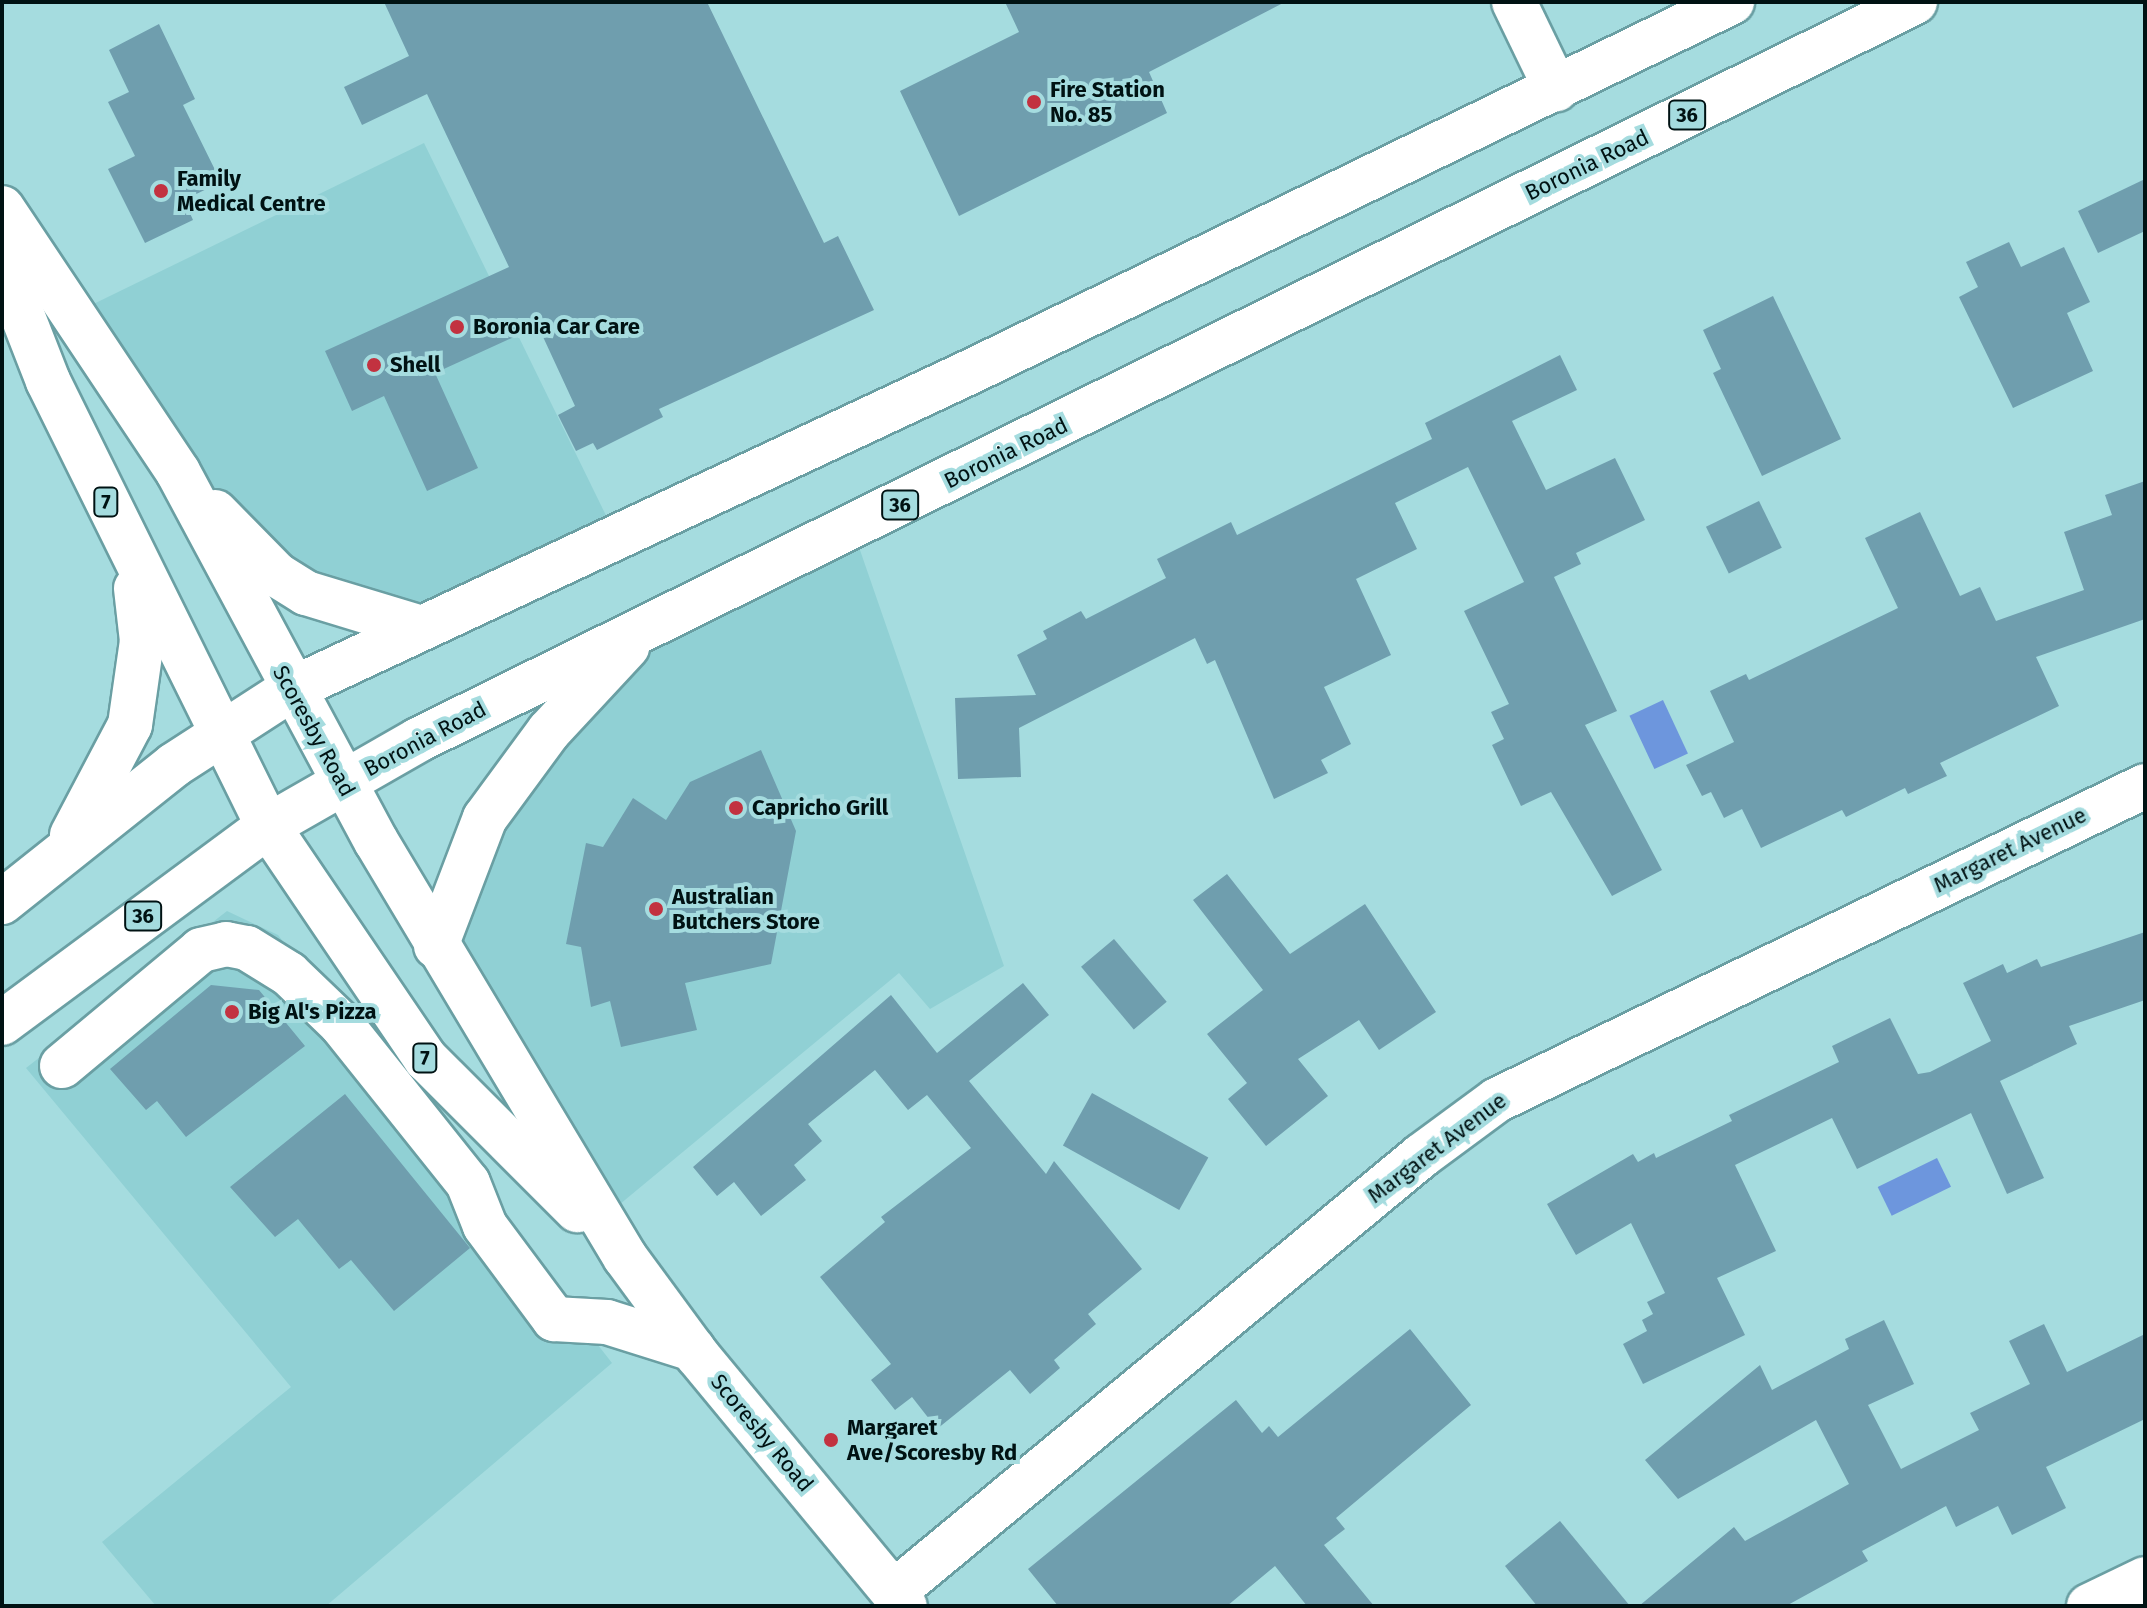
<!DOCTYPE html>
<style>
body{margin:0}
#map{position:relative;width:2147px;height:1608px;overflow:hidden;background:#a5dcdf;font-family:"Fira Sans",sans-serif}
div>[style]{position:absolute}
.built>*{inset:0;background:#90d0d4}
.water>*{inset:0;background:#6d96dd;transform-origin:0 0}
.building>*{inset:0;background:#6f9eae;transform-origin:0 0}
.roads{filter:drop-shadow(2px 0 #6a9fa3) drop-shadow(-2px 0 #6a9fa3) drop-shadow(0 2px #6a9fa3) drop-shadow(0 -2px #6a9fa3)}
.street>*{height:44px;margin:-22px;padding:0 22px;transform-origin:22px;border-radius:22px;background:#fff}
.primary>*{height:44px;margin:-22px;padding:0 22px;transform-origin:22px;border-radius:22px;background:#fff}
.dots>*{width:22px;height:22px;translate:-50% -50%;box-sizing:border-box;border:4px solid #a5dcdf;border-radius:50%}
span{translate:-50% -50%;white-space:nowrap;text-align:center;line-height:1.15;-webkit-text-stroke:8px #a5dcdf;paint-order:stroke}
.shield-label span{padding:2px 6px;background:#a5dcdf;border:2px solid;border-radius:6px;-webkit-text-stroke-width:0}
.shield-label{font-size:20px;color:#001213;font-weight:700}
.poi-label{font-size:22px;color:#001213;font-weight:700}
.left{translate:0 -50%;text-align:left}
.street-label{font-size:22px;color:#001213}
.frame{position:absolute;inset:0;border:4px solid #001213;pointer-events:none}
</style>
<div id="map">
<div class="built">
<i style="clip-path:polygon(424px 143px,617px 538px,421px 628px,277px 575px,75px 313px)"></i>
<i style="clip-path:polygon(852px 527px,1004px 966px,930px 1009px,899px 973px,602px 1219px,436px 946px,459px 872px,645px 628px)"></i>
<i style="clip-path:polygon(227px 911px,278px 935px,612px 1363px,326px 1606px,156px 1606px,102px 1542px,291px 1387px,26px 1068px)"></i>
</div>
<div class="water">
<i style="left:1663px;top:700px;width:59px;height:37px;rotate:65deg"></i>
<i style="left:1937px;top:1158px;width:32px;height:66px;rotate:64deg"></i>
</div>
<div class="building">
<i style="clip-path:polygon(384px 2px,707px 2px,824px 243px,838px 236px,874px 310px,659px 409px,663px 417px,597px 450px,593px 443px,576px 451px,558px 415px,575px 406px,538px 326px,435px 373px,478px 468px,427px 491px,384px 396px,352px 411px,325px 351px,509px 267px,427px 94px,362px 125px,344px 87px,409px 56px)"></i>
<i style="clip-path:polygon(1005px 2px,1285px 2px,1149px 72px,1167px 113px,959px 216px,900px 91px,1019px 32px)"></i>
<i style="clip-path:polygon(159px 24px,195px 99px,183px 105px,221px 182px,184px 200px,193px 220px,145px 243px,108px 169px,135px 156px,108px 102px,129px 92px,109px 50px)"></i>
<i style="clip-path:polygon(2145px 179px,2145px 231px,2098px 253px,2078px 211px)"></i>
<i style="clip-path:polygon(2009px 242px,2021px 267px,2064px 247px,2090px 302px,2067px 313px,2093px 371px,2013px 408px,1959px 297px,1978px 287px,1966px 262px)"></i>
<i style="clip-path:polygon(1773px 296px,1841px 439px,1762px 476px,1713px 373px,1721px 369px,1703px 330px)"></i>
<i style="clip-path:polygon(1560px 355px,1577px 390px,1512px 421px,1546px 490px,1615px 458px,1645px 520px,1576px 553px,1581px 564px,1554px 577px,1617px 711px,1585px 725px,1662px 870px,1612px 896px,1551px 792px,1521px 806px,1492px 745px,1504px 739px,1491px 712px,1509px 704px,1464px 611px,1524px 582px,1468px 467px,1395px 503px,1417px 549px,1356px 579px,1391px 655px,1324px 687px,1351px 744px,1321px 760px,1328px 773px,1274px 799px,1215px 660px,1207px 664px,1195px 638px,1019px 728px,1021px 777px,958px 779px,955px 698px,1036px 695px,1017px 655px,1047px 639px,1043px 631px,1081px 611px,1086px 619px,1166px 578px,1157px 559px,1231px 522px,1237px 535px,1432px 439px,1425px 423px)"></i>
<i style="clip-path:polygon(2145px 481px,2145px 619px,2036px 657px,2059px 706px,1940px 763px,1947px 776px,1908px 794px,1905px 788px,1846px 817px,1842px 810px,1761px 848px,1742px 809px,1724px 818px,1711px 792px,1702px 796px,1686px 765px,1734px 742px,1710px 691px,1746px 674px,1749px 680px,1898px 608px,1865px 538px,1920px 512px,1960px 596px,1980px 587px,1996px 621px,2084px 590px,2064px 532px,2112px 515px,2105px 495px)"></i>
<i style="left:1759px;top:501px;width:52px;height:59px;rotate:64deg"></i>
<i style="clip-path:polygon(761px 750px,796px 831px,771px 964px,685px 983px,697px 1030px,621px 1047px,610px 1001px,591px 1007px,581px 947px,566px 944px,586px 843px,603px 847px,633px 798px,666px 820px,690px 782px)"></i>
<i style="clip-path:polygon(1227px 874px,1290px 954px,1365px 904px,1436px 1012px,1379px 1050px,1359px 1020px,1298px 1059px,1328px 1096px,1266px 1146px,1228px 1099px,1247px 1083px,1207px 1034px,1263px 990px,1193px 900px)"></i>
<i style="clip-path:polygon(2145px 932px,2145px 1000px,2069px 1026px,2077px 1044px,2000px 1081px,2044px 1178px,2007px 1194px,1971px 1113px,1857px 1169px,1832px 1118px,1735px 1165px,1776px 1251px,1717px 1278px,1745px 1335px,1643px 1384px,1623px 1344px,1647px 1331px,1642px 1320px,1653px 1314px,1647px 1302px,1665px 1293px,1631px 1223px,1576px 1255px,1547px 1204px,1633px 1154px,1638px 1162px,1654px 1153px,1656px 1158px,1732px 1121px,1729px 1115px,1839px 1062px,1832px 1046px,1890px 1018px,1918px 1074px,1930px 1072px,1991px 1041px,1963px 983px,2003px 964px,2007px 973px,2037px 959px,2041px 967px)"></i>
<i style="left:1114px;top:939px;width:82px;height:43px;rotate:50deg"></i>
<i style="clip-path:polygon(1023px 983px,1049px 1015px,969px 1081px,1046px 1174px,1054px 1161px,1142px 1269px,1088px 1314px,1096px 1324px,1054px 1360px,1060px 1368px,1030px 1394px,1010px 1370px,937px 1429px,912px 1397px,895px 1410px,871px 1380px,891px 1364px,820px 1277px,885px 1222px,881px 1217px,971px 1148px,927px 1095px,908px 1110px,875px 1070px,808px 1124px,822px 1141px,794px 1165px,806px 1180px,761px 1216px,734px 1182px,717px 1196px,693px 1167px,891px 995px,937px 1053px)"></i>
<i style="clip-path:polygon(211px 985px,259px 990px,305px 1046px,186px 1137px,157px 1101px,146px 1110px,110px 1069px)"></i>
<i style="left:1092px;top:1093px;width:133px;height:60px;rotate:29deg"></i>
<i style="clip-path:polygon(345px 1094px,470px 1248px,394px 1311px,351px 1260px,339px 1269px,298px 1219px,275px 1237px,230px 1187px)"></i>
<i style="clip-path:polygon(1884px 1320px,1914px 1384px,1868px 1405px,1901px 1469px,1979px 1430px,1970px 1413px,2030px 1384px,2009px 1341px,2044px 1324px,2067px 1372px,2145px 1334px,2145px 1419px,2046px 1467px,2066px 1508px,2012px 1535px,1998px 1506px,1956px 1527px,1946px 1506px,1862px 1551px,1868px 1561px,1786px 1606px,1639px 1606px,1734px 1527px,1745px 1541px,1849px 1484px,1816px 1420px,1678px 1499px,1645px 1460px,1760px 1365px,1772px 1390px,1849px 1349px,1845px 1339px)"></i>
<i style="clip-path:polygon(1410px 1329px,1471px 1405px,1336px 1518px,1345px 1529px,1324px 1545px,1374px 1606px,1307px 1606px,1275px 1566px,1227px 1606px,1058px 1606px,1028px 1569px,1236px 1400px,1262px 1433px,1269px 1426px,1278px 1437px)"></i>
<i style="clip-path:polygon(1560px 1521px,1630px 1606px,1537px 1606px,1505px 1566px)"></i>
</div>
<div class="roads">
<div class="street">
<i style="left:1514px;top:2px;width:97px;rotate:64.2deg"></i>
<i style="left:62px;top:1066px;width:181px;rotate:-39.8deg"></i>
<i style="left:201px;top:950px;width:26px;rotate:-13deg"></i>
<i style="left:226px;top:944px;width:21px;rotate:11deg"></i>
<i style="left:247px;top:948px;width:49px;rotate:31.8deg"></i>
<i style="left:289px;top:974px;width:72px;rotate:43.9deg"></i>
<i style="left:341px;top:1024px;width:203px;rotate:51.4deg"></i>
<i style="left:468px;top:1183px;width:46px;rotate:68.4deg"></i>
<i style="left:485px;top:1226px;width:116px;rotate:53.4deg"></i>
<i style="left:554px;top:1319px;width:53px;rotate:3.2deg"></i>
<i style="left:607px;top:1322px;width:90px;rotate:17.4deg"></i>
<i style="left:894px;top:1592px;width:684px;rotate:-39.6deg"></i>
<i style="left:1421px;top:1156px;width:94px;rotate:-36.4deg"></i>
<i style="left:1497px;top:1100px;width:720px;rotate:-25.85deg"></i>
<i style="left:2089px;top:1606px;width:62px;rotate:-25.7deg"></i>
</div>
<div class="primary">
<i style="left:2px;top:208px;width:317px;rotate:56.3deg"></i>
<i style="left:178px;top:472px;width:419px;rotate:61.8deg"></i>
<i style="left:376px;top:841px;width:485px;rotate:59.1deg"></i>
<i style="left:625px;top:1257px;width:122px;rotate:53.7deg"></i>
<i style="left:697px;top:1355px;width:326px;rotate:50.4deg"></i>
<i style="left:2px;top:263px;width:127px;rotate:68.7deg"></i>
<i style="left:48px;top:381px;width:496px;rotate:63.7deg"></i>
<i style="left:268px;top:826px;width:282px;rotate:55.9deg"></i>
<i style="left:426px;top:1059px;width:214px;rotate:45deg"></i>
<i style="left:215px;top:512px;width:88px;rotate:45.5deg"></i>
<i style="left:277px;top:575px;width:34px;rotate:32deg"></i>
<i style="left:306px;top:593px;width:120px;rotate:16.9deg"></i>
<i style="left:72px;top:835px;width:124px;rotate:-62.2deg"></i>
<i style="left:130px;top:725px;width:85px;rotate:-81.9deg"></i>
<i style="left:142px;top:641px;width:53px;rotate:-96.5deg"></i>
<i style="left:2px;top:902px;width:220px;rotate:-38.5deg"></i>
<i style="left:174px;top:765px;width:138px;rotate:-32.9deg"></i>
<i style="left:290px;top:690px;width:753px;rotate:-25.07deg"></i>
<i style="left:972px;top:371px;width:845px;rotate:-25.9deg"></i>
<i style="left:436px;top:946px;width:137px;rotate:-69.1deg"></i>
<i style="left:485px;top:818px;width:108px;rotate:-53.7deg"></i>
<i style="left:549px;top:731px;width:115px;rotate:-47.1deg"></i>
<i style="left:2px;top:1023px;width:331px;rotate:-36.5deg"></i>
<i style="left:268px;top:826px;width:173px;rotate:-29.8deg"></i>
<i style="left:418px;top:740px;width:1669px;rotate:-26.24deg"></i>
</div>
</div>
<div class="dots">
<i style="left:1034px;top:102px;background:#c23240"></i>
<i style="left:161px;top:191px;background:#c23240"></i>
<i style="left:457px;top:327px;background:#c23240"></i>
<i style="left:374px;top:365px;background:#c23240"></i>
<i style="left:736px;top:808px;background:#c23240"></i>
<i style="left:656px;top:909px;background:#c23240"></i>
<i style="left:232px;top:1012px;background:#c23240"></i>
<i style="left:831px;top:1440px;background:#c23240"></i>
</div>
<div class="shield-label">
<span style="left:1687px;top:115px">36</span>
<span style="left:106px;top:502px">7</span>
<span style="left:900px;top:505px">36</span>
<span style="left:143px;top:916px">36</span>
<span style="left:425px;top:1058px">7</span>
</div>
<div class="poi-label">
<span class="left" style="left:1050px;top:102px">Fire Station<br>No. 85</span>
<span class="left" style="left:177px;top:191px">Family<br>Medical Centre</span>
<span class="left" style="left:473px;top:327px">Boronia Car Care</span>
<span class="left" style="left:390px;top:365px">Shell</span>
<span class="left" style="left:752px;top:808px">Capricho Grill</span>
<span class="left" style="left:672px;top:909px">Australian<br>Butchers Store</span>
<span class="left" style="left:248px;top:1012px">Big Al's Pizza</span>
<span class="left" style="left:847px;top:1440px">Margaret<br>Ave/Scoresby Rd</span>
</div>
<div class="street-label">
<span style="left:1587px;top:165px;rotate:-26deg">Boronia Road</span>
<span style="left:1006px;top:453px;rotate:-26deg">Boronia Road</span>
<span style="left:314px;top:731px;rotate:61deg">Scoresby Road</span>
<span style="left:425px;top:739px;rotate:-28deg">Boronia Road</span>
<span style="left:2010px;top:850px;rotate:-26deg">Margaret Avenue</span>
<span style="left:1437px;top:1148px;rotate:-37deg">Margaret Avenue</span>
<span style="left:762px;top:1433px;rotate:50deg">Scoresby Road</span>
</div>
<div class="frame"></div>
</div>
